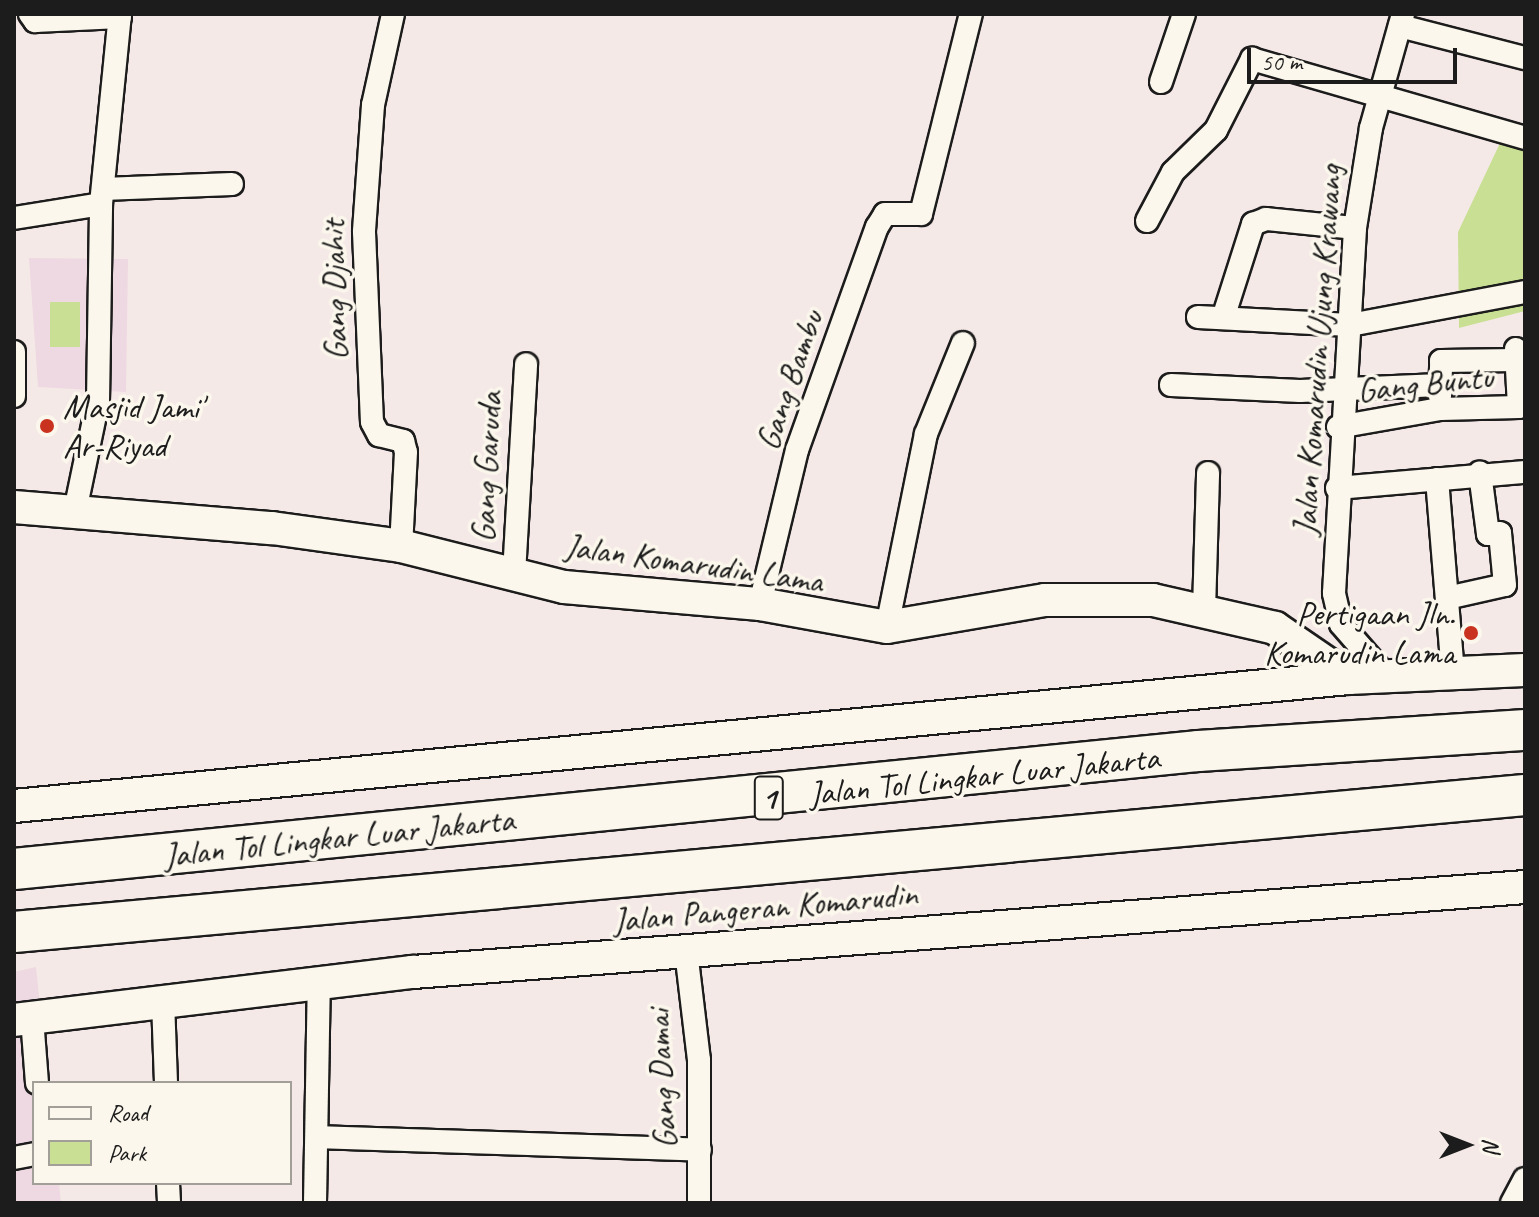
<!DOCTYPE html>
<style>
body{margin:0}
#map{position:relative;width:1539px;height:1217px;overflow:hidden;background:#f5e9e7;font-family:Caveat,sans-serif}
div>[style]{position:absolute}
.built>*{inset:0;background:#eed8e1}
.green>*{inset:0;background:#c9df94;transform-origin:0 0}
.roads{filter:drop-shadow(2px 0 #1c1c1c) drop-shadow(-2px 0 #1c1c1c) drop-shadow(0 2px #1c1c1c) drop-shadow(0 -2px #1c1c1c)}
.street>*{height:22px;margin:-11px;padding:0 11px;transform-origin:11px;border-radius:11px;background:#fbf7ec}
.secondary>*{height:32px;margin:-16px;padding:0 16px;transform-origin:16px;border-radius:16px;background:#fbf7ec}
.highway>*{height:40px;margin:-20px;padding:0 20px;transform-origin:20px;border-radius:20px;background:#fbf7ec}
.dots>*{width:22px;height:22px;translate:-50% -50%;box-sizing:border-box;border:4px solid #fbf7ec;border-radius:50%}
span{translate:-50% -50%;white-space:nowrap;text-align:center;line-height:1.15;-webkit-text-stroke:7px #fbf7ec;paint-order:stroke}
.shield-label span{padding:2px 6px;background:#fbf7ec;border:2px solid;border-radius:6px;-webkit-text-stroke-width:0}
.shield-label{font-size:32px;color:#1c1c1c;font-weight:700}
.street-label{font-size:34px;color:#1c1c1c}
.poi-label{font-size:34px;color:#1c1c1c}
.left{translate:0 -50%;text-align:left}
.right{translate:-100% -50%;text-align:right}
.frame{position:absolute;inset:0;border:16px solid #1c1c1c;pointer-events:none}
.legend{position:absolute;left:32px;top:1081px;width:260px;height:104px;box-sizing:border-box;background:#fbf7ec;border:2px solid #a29f99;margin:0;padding:10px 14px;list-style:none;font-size:24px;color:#1c1c1c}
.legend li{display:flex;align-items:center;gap:16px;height:40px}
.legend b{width:40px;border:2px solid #a29f99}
.north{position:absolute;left:1427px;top:1105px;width:80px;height:80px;-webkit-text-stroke:6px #fbf7ec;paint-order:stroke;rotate:90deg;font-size:22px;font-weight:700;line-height:32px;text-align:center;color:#1c1c1c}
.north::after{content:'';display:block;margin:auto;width:28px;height:36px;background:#1c1c1c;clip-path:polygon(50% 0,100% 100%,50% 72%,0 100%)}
.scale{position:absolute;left:1247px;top:48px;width:210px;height:36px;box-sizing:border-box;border:4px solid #1c1c1c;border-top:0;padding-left:10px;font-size:24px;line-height:28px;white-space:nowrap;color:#1c1c1c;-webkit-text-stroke:6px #fbf7ec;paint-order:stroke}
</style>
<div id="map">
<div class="built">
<i style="clip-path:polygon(29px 258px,128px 259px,126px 392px,38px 387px)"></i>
<i style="clip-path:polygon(36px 967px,48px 1083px,34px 1083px,34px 1183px,59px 1183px,61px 1203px,14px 1203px,14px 972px)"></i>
</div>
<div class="green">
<i style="clip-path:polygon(1501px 141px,1525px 147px,1525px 311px,1459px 328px,1458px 232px)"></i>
<i style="left:50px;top:302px;width:30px;height:45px"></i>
</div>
<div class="roads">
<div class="street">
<i style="left:30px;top:14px;width:9px;rotate:54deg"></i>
<i style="left:35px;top:21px;width:85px;rotate:-2.7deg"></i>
<i style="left:393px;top:14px;width:93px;rotate:102.4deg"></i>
<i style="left:373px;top:105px;width:127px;rotate:94.1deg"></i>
<i style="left:364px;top:232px;width:190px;rotate:87.6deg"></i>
<i style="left:372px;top:422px;width:15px;rotate:62deg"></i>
<i style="left:379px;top:435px;width:25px;rotate:14deg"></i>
<i style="left:403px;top:441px;width:11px;rotate:75deg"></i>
<i style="left:406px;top:452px;width:94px;rotate:93deg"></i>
<i style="left:1400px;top:26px;width:129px;rotate:14.4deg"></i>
<i style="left:1161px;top:82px;width:72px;rotate:-71.3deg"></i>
<i style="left:103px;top:189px;width:129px;rotate:-2.2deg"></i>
<i style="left:14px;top:218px;width:88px;rotate:-9.1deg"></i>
<i style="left:101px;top:204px;width:191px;rotate:-84.3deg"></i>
<i style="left:1147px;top:221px;width:55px;rotate:-62deg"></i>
<i style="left:1173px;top:172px;width:60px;rotate:-44.3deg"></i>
<i style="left:1216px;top:130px;width:80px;rotate:-63.1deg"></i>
<i style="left:1252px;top:59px;width:284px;rotate:16.1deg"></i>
<i style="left:1224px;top:315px;width:96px;rotate:-72.3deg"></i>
<i style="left:1253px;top:224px;width:14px;rotate:-21deg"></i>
<i style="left:1266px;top:219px;width:89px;rotate:5.8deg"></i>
<i style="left:1198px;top:317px;width:152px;rotate:3deg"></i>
<i style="left:1350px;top:325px;width:178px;rotate:-10.7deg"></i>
<i style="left:14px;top:352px;width:44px;rotate:90deg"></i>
<i style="left:1171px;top:385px;width:129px;rotate:2.7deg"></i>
<i style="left:1300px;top:391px;width:140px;rotate:-2.5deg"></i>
<i style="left:1440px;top:396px;width:35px;rotate:-88deg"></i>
<i style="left:1441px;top:361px;width:76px;rotate:-0.8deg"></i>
<i style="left:1338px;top:427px;width:104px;rotate:-10deg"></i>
<i style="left:1440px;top:409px;width:79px;rotate:-1.5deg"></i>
<i style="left:1519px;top:407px;width:58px;rotate:-93deg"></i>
<i style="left:1437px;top:479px;width:194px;rotate:85.3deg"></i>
<i style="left:1337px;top:488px;width:189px;rotate:-4.9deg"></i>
<i style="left:75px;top:511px;width:112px;rotate:-78.2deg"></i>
<i style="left:98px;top:401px;width:197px;rotate:-89.1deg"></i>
<i style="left:514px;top:574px;width:210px;rotate:-86.7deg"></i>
<i style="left:1447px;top:598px;width:59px;rotate:-12.6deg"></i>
<i style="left:1505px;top:585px;width:52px;rotate:-95.5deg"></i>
<i style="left:1500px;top:533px;width:12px;rotate:175deg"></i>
<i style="left:1488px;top:534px;width:62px;rotate:-97.5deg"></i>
<i style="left:760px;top:604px;width:158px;rotate:-76.5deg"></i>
<i style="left:797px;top:450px;width:237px;rotate:-70.3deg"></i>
<i style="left:877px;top:227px;width:15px;rotate:-58deg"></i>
<i style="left:885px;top:214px;width:36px"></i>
<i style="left:921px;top:214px;width:206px;rotate:-76deg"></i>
<i style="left:1204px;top:610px;width:137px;rotate:-88.3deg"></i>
<i style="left:887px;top:627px;width:197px;rotate:-78.6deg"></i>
<i style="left:926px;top:434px;width:98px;rotate:-67.9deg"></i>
<i style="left:1387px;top:677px;width:70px;rotate:-131deg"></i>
<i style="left:1341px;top:624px;width:32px;rotate:-103deg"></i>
<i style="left:1334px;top:593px;width:366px;rotate:-86.7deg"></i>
<i style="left:1355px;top:228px;width:101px;rotate:-80.9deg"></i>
<i style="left:1371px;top:128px;width:118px;rotate:-74.3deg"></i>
<i style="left:686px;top:951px;width:110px;rotate:83.2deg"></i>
<i style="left:699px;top:1060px;width:143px;rotate:90deg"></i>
<i style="left:163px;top:1001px;width:82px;rotate:87.9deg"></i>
<i style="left:32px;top:1018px;width:65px;rotate:85.6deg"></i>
<i style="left:318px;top:1137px;width:382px;rotate:1.9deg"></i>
<i style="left:14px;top:1158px;width:20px;rotate:-11deg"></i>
<i style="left:168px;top:1183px;width:20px;rotate:87deg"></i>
<i style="left:315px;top:1203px;width:220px;rotate:-89deg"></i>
<i style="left:1512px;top:1203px;width:27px;rotate:-62deg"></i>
</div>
<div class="secondary">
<i style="left:14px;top:507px;width:259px;rotate:4.7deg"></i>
<i style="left:272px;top:528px;width:130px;rotate:7.9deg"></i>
<i style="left:401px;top:546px;width:168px;rotate:14.1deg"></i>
<i style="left:564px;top:587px;width:197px;rotate:5deg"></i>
<i style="left:760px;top:604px;width:129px;rotate:10.3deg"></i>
<i style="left:887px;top:627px;width:160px;rotate:-9.7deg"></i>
<i style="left:1045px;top:600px;width:108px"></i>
<i style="left:1153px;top:600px;width:125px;rotate:12.9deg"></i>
<i style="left:1275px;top:628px;width:88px;rotate:34.4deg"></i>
<i style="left:14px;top:806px;width:1340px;rotate:-5.48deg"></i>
<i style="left:1348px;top:678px;width:177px;rotate:-2.6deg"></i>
<i style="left:14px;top:1020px;width:402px;rotate:-6.9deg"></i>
<i style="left:413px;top:972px;width:1115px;rotate:-4.37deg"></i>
</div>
<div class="highway">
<i style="left:14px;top:869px;width:1191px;rotate:-5.69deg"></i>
<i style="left:1199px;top:751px;width:327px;rotate:-3.7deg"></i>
<i style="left:14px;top:932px;width:1517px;rotate:-5.18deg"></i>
</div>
</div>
<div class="dots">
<i style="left:47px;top:426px;background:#c8321e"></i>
<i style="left:1471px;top:633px;background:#c8321e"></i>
</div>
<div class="shield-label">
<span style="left:769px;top:798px">1</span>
</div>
<div class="street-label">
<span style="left:334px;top:290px;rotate:-91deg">Gang Djahit</span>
<span style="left:1317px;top:350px;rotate:-86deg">Jalan Komarudin Ujung Krawang</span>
<span style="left:789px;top:380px;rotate:-71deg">Gang Bambu</span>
<span style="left:1425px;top:383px;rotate:-6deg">Gang Buntu</span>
<span style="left:486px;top:467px;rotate:-87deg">Gang Garuda</span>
<span style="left:694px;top:563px;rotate:8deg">Jalan Komarudin Lama</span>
<span style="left:984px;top:775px;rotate:-6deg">Jalan Tol Lingkar Luar Jakarta</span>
<span style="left:339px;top:837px;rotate:-6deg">Jalan Tol Lingkar Luar Jakarta</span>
<span style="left:765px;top:907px;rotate:-5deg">Jalan Pangeran Komarudin</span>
<span style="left:661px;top:1079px;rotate:-93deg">Gang Damai</span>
</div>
<div class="poi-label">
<span class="left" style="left:63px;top:426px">Masjid Jami'<br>Ar-Riyad</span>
<span class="right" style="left:1455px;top:633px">Pertigaan Jln.<br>Komarudin Lama</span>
</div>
<div class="frame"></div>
<ul class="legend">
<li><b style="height:10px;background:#fbf7ec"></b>Road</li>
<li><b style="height:22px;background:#c9df94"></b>Park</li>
</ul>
<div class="north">N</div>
<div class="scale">50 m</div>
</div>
